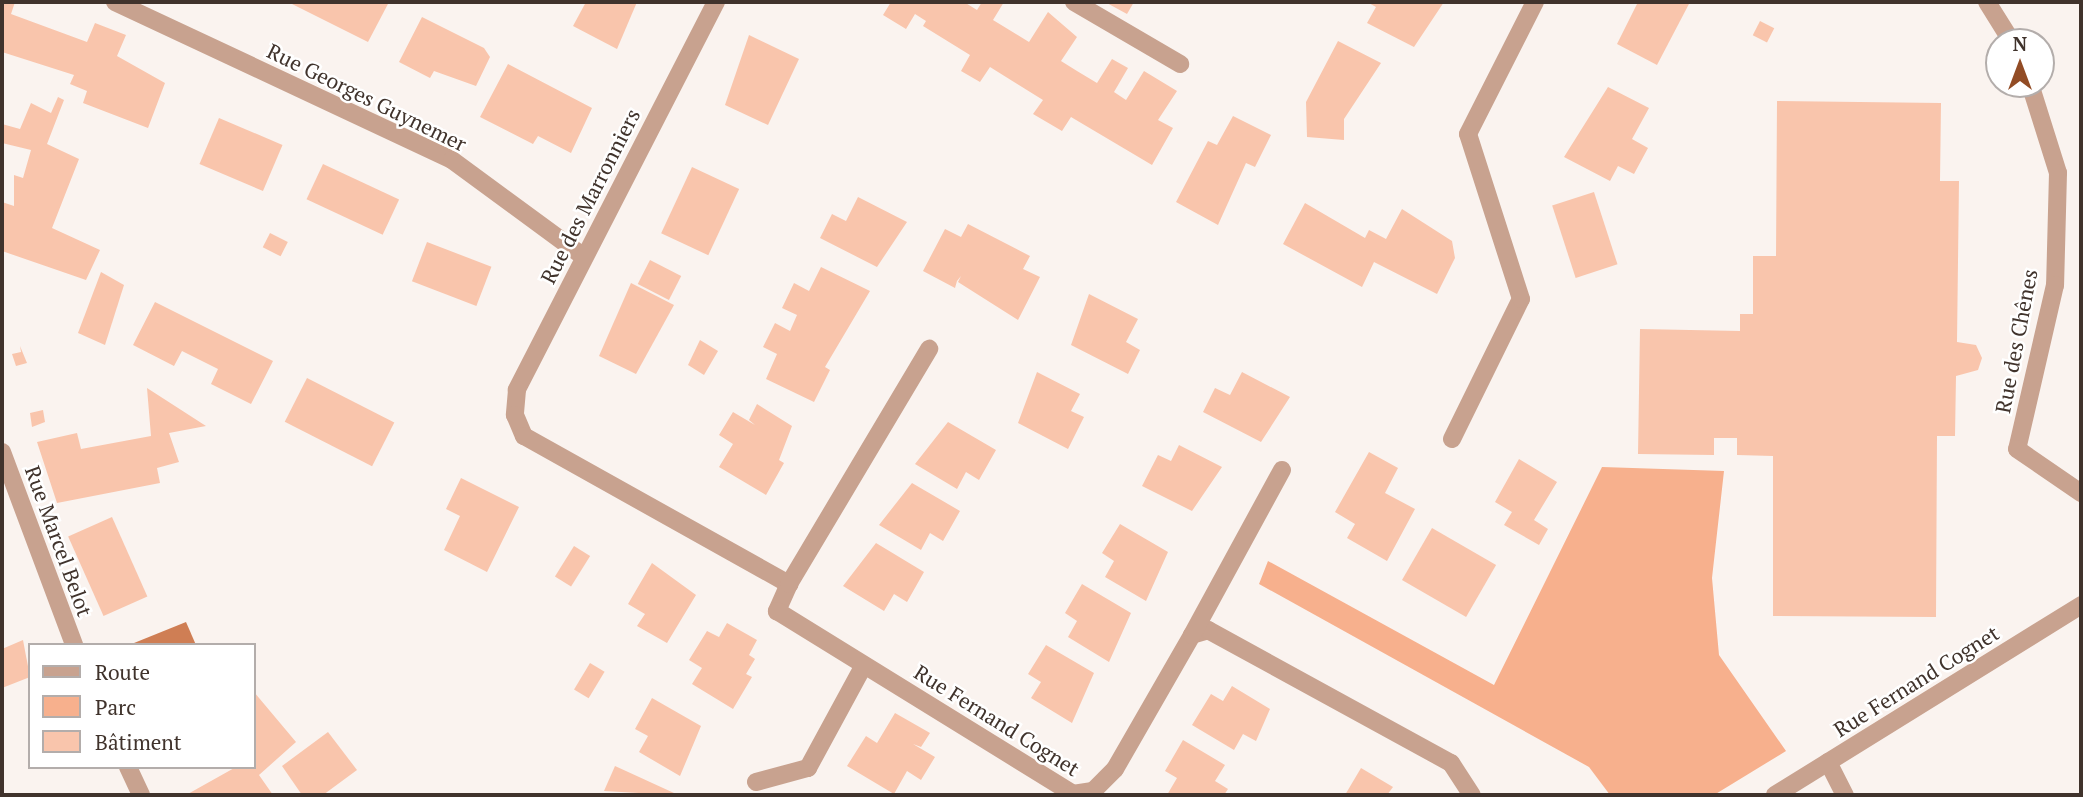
<!DOCTYPE html>
<meta charset="utf-8">
<style>
body{margin:0}
#map{position:relative;width:2083px;height:797px;overflow:hidden;background:#faf3ef;font-family:"PT Serif",serif}
div>[style]{position:absolute}
.green>*{inset:0;background:#f7b08d}
.water>*{inset:0;background:#cf7e54}
.building>*{inset:0;background:#f9c5ac;transform-origin:0 0}
.minor>*{height:18px;margin:-9px;padding:0 9px;transform-origin:9px;border-radius:9px;background:#c8a28f}
span{translate:-50% -50%;white-space:nowrap;text-align:center;line-height:1.15;-webkit-text-stroke:5px #fff;paint-order:stroke}
.street-label{font-size:21px;color:#40332c}
.frame{position:absolute;inset:0;border:4px solid #40332c;pointer-events:none}
.legend{position:absolute;left:28px;top:643px;width:228px;height:126px;box-sizing:border-box;background:#fff;border:2px solid #b3adab;margin:0;padding:9px 12px;list-style:none;font-size:21px;color:#40332c}
.legend li{display:flex;align-items:center;gap:14px;height:35px}
.legend b{width:35px;border:2px solid #b3adab}
.north{position:absolute;left:1985px;top:28px;width:70px;height:70px;box-sizing:border-box;background:#fff;border:2px solid #b3adab;border-radius:50%;rotate:0deg;font-size:19px;font-weight:700;line-height:28px;text-align:center;color:#40332c}
.north::after{content:'';display:block;margin:auto;width:24px;height:32px;background:#924c25;clip-path:polygon(50% 0,100% 100%,50% 72%,0 100%)}
</style>
<div id="map">
<div class="green">
<i style="clip-path:polygon(1602px 467px,1724px 471px,1712px 578px,1719px 655px,1786px 751px,1714px 795px,1610px 795px,1589px 767px,1259px 584px,1268px 561px,1494px 685px)"></i>
</div>
<div class="water">
<i style="clip-path:polygon(186px 622px,196px 645px,135px 645px,134px 643px)"></i>
</div>
<div class="building">
<i style="clip-path:polygon(2px 2px,15px 2px,11px 14px,87px 42px,95px 23px,126px 35px,117px 56px,165px 83px,148px 128px,83px 103px,87px 91px,70px 84px,74px 75px,2px 52px)"></i>
<i style="clip-path:polygon(288px 2px,389px 2px,368px 42px)"></i>
<i style="clip-path:polygon(586px 2px,637px 2px,617px 49px,573px 26px)"></i>
<i style="clip-path:polygon(891px 2px,964px 2px,977px 10px,982px 2px,1004px 2px,993px 20px,1029px 42px,1048px 12px,1077px 37px,1061px 61px,1077px 71px,1097px 83px,1112px 59px,1128px 68px,1114px 92px,1126px 100px,1144px 71px,1177px 91px,1158px 120px,1173px 128px,1152px 165px,1071px 117px,1062px 131px,1033px 114px,1043px 100px,990px 67px,980px 82px,961px 71px,970px 55px,923px 26px,926px 21px,915px 14px,906px 29px,883px 15px)"></i>
<i style="clip-path:polygon(1105px 2px,1134px 2px,1127px 14px)"></i>
<i style="clip-path:polygon(1367px 2px,1444px 2px,1414px 47px,1367px 23px,1376px 7px)"></i>
<i style="clip-path:polygon(1638px 2px,1690px 2px,1657px 65px,1617px 44px)"></i>
<i style="clip-path:polygon(422px 17px,484px 48px,490px 57px,476px 86px,434px 71px,430px 78px,399px 62px)"></i>
<i style="left:1760px;top:21px;width:16px;height:16px;rotate:27deg"></i>
<i style="clip-path:polygon(749px 35px,799px 59px,768px 125px,725px 105px)"></i>
<i style="clip-path:polygon(1338px 41px,1381px 63px,1344px 119px,1344px 140px,1307px 137px,1306px 102px)"></i>
<i style="clip-path:polygon(508px 64px,592px 108px,571px 153px,538px 136px,533px 144px,480px 117px)"></i>
<i style="clip-path:polygon(1608px 87px,1649px 108px,1632px 139px,1648px 148px,1634px 174px,1618px 166px,1610px 181px,1564px 157px)"></i>
<i style="clip-path:polygon(58px 97px,64px 100px,47px 144px,79px 159px,52px 228px,100px 250px,86px 280px,2px 251px,2px 202px,14px 206px,14px 175px,23px 178px,31px 150px,2px 143px,2px 124px,20px 129px,31px 103px,51px 113px)"></i>
<i style="clip-path:polygon(1777px 101px,1941px 103px,1940px 181px,1959px 181px,1957px 342px,1976px 345px,1982px 358px,1978px 370px,1956px 376px,1955px 436px,1937px 436px,1936px 617px,1773px 616px,1773px 456px,1737px 455px,1737px 438px,1714px 438px,1714px 455px,1638px 454px,1640px 329px,1740px 331px,1740px 314px,1753px 314px,1753px 256px,1776px 256px)"></i>
<i style="clip-path:polygon(1233px 116px,1271px 135px,1255px 167px,1246px 163px,1218px 225px,1176px 202px,1208px 141px,1217px 145px)"></i>
<i style="left:219px;top:118px;width:69px;height:50px;rotate:23deg"></i>
<i style="left:323px;top:164px;width:84px;height:39px;rotate:25deg"></i>
<i style="left:692px;top:167px;width:52px;height:73px;rotate:25deg"></i>
<i style="left:1594px;top:192px;width:76px;height:44px;rotate:72deg"></i>
<i style="clip-path:polygon(858px 197px,907px 222px,877px 267px,820px 238px,832px 214px,846px 221px)"></i>
<i style="clip-path:polygon(1305px 203px,1365px 238px,1369px 230px,1386px 239px,1402px 209px,1452px 241px,1455px 258px,1437px 294px,1374px 262px,1362px 287px,1283px 244px)"></i>
<i style="clip-path:polygon(968px 224px,1030px 256px,1023px 269px,1040px 277px,1018px 320px,958px 282px,961px 276px,957px 281px,955px 288px,923px 271px,945px 229px,961px 237px)"></i>
<i style="left:270px;top:233px;width:20px;height:16px;rotate:27deg"></i>
<i style="left:427px;top:242px;width:69px;height:42px;rotate:21deg"></i>
<i style="left:650px;top:260px;width:35px;height:27px;rotate:27deg"></i>
<i style="clip-path:polygon(821px 267px,870px 291px,825px 367px,830px 370px,814px 402px,766px 379px,777px 354px,763px 347px,775px 323px,790px 331px,797px 315px,782px 308px,794px 283px,809px 291px)"></i>
<i style="clip-path:polygon(101px 272px,124px 285px,105px 345px,78px 333px)"></i>
<i style="clip-path:polygon(631px 283px,674px 305px,636px 374px,599px 356px)"></i>
<i style="clip-path:polygon(1089px 294px,1138px 319px,1126px 342px,1140px 350px,1128px 374px,1071px 345px)"></i>
<i style="clip-path:polygon(155px 302px,273px 361px,251px 404px,211px 384px,218px 369px,182px 351px,174px 366px,133px 345px)"></i>
<i style="clip-path:polygon(700px 340px,718px 351px,704px 375px,688px 365px)"></i>
<i style="clip-path:polygon(20px 346px,27px 363px,16px 366px,12px 354px,21px 352px)"></i>
<i style="clip-path:polygon(1037px 372px,1080px 394px,1071px 411px,1084px 417px,1068px 449px,1018px 423px)"></i>
<i style="clip-path:polygon(1242px 372px,1290px 397px,1261px 442px,1203px 412px,1215px 388px,1230px 395px)"></i>
<i style="left:307px;top:378px;width:98px;height:49px;rotate:27deg"></i>
<i style="clip-path:polygon(147px 388px,206px 426px,169px 433px,179px 462px,157px 468px,160px 483px,57px 503px,37px 442px,77px 433px,81px 449px,151px 436px)"></i>
<i style="clip-path:polygon(757px 404px,792px 426px,779px 460px,784px 463px,766px 495px,719px 467px,733px 444px,719px 435px,733px 412px,755px 425px,749px 420px)"></i>
<i style="clip-path:polygon(43px 410px,45px 422px,32px 427px,30px 413px)"></i>
<i style="clip-path:polygon(948px 422px,996px 450px,979px 480px,966px 472px,957px 489px,915px 464px)"></i>
<i style="clip-path:polygon(1179px 445px,1222px 467px,1192px 511px,1142px 486px,1158px 455px,1171px 461px)"></i>
<i style="clip-path:polygon(1369px 452px,1398px 468px,1385px 493px,1415px 509px,1387px 561px,1347px 538px,1355px 524px,1335px 512px)"></i>
<i style="clip-path:polygon(1519px 459px,1557px 482px,1534px 520px,1548px 529px,1539px 545px,1504px 525px,1512px 512px,1495px 502px)"></i>
<i style="clip-path:polygon(461px 478px,519px 507px,487px 572px,444px 550px,460px 516px,446px 509px)"></i>
<i style="clip-path:polygon(912px 483px,960px 511px,943px 541px,930px 533px,921px 550px,879px 525px)"></i>
<i style="left:112px;top:517px;width:87px;height:48px;rotate:66deg"></i>
<i style="clip-path:polygon(1120px 524px,1168px 552px,1146px 601px,1105px 577px,1114px 561px,1102px 553px)"></i>
<i style="left:1432px;top:528px;width:74px;height:60px;rotate:30deg"></i>
<i style="clip-path:polygon(876px 543px,924px 572px,907px 602px,894px 594px,884px 611px,843px 586px)"></i>
<i style="left:574px;top:546px;width:19px;height:36px;rotate:32deg"></i>
<i style="clip-path:polygon(652px 563px,696px 595px,667px 643px,637px 626px,645px 614px,628px 604px)"></i>
<i style="clip-path:polygon(1082px 584px,1131px 613px,1109px 662px,1068px 637px,1077px 621px,1065px 613px)"></i>
<i style="clip-path:polygon(727px 623px,757px 640px,749px 655px,755px 659px,746px 674px,752px 677px,733px 709px,692px 684px,702px 668px,689px 660px,707px 631px,719px 637px)"></i>
<i style="clip-path:polygon(23px 640px,30px 677px,2px 688px,2px 649px)"></i>
<i style="clip-path:polygon(1046px 645px,1094px 673px,1072px 723px,1031px 698px,1041px 682px,1028px 674px)"></i>
<i style="left:590px;top:663px;width:17px;height:31px;rotate:31deg"></i>
<i style="clip-path:polygon(1232px 686px,1270px 709px,1256px 741px,1243px 734px,1234px 750px,1192px 725px,1211px 694px,1223px 701px)"></i>
<i style="clip-path:polygon(254px 692px,296px 742px,259px 775px,273px 795px,186px 795px,236px 767px,254px 767px)"></i>
<i style="clip-path:polygon(652px 698px,701px 726px,680px 776px,639px 752px,648px 736px,635px 729px)"></i>
<i style="clip-path:polygon(895px 713px,930px 733px,921px 747px,913px 744px,935px 757px,921px 780px,907px 771px,894px 794px,847px 766px,866px 736px,877px 743px)"></i>
<i style="clip-path:polygon(328px 732px,357px 770px,323px 795px,302px 795px,282px 766px)"></i>
<i style="clip-path:polygon(1183px 740px,1225px 765px,1215px 781px,1228px 789px,1224px 795px,1167px 795px,1177px 778px,1165px 771px)"></i>
<i style="clip-path:polygon(615px 766px,674px 793px,673px 795px,604px 791px)"></i>
<i style="clip-path:polygon(1361px 768px,1393px 787px,1387px 795px,1345px 795px)"></i>
</div>
<div class="minor">
<i style="left:115px;top:2px;width:372px;rotate:25.1deg"></i>
<i style="left:452px;top:160px;width:164px;rotate:36.3deg"></i>
<i style="left:716px;top:2px;width:436px;rotate:117.2deg"></i>
<i style="left:517px;top:390px;width:25px;rotate:95deg"></i>
<i style="left:515px;top:415px;width:23px;rotate:67deg"></i>
<i style="left:524px;top:436px;width:304px;rotate:29.2deg"></i>
<i style="left:789px;top:584px;width:30px;rotate:114deg"></i>
<i style="left:777px;top:611px;width:348px;rotate:31.7deg"></i>
<i style="left:1073px;top:794px;width:20px;rotate:-9deg"></i>
<i style="left:1093px;top:791px;width:31px;rotate:-45deg"></i>
<i style="left:1115px;top:769px;width:155px;rotate:-60.1deg"></i>
<i style="left:1192px;top:635px;width:17px;rotate:-17deg"></i>
<i style="left:1208px;top:630px;width:277px;rotate:28.7deg"></i>
<i style="left:1451px;top:763px;width:38px;rotate:57deg"></i>
<i style="left:1074px;top:2px;width:123px;rotate:30.3deg"></i>
<i style="left:1987px;top:2px;width:47px;rotate:58deg"></i>
<i style="left:2030px;top:84px;width:93px;rotate:72.5deg"></i>
<i style="left:2058px;top:173px;width:112px;rotate:91.5deg"></i>
<i style="left:2055px;top:285px;width:168px;rotate:103deg"></i>
<i style="left:2017px;top:449px;width:78px;rotate:34.5deg"></i>
<i style="left:1452px;top:439px;width:156px;rotate:-63.8deg"></i>
<i style="left:1521px;top:299px;width:173px;rotate:-107.8deg"></i>
<i style="left:1468px;top:134px;width:148px;rotate:-63.1deg"></i>
<i style="left:2px;top:452px;width:206px;rotate:69.5deg"></i>
<i style="left:789px;top:584px;width:274px;rotate:-59.2deg"></i>
<i style="left:1192px;top:635px;width:188px;rotate:-61.4deg"></i>
<i style="left:1828px;top:762px;width:37px;rotate:63deg"></i>
<i style="left:128px;top:767px;width:31px;rotate:65deg"></i>
<i style="left:756px;top:782px;width:54px;rotate:-15.1deg"></i>
<i style="left:808px;top:768px;width:117px;rotate:-61.5deg"></i>
<i style="left:1775px;top:795px;width:360px;rotate:-31.8deg"></i>
</div>
<div class="street-label">
<span style="left:367px;top:97px;rotate:26deg">Rue Georges Guynemer</span>
<span style="left:590px;top:196px;rotate:-63deg">Rue des Marronniers</span>
<span style="left:2016px;top:341px;rotate:-79deg">Rue des Chênes</span>
<span style="left:59px;top:541px;rotate:70deg">Rue Marcel Belot</span>
<span style="left:1916px;top:681px;rotate:-32deg">Rue Fernand Cognet</span>
<span style="left:997px;top:720px;rotate:32deg">Rue Fernand Cognet</span>
</div>
<div class="frame"></div>
<ul class="legend">
<li><b style="height:9px;background:#c8a28f"></b>Route</li>
<li><b style="height:19px;background:#f7b08d"></b>Parc</li>
<li><b style="height:19px;background:#f9c5ac"></b>Bâtiment</li>
</ul>
<div class="north">N</div>
</div>
